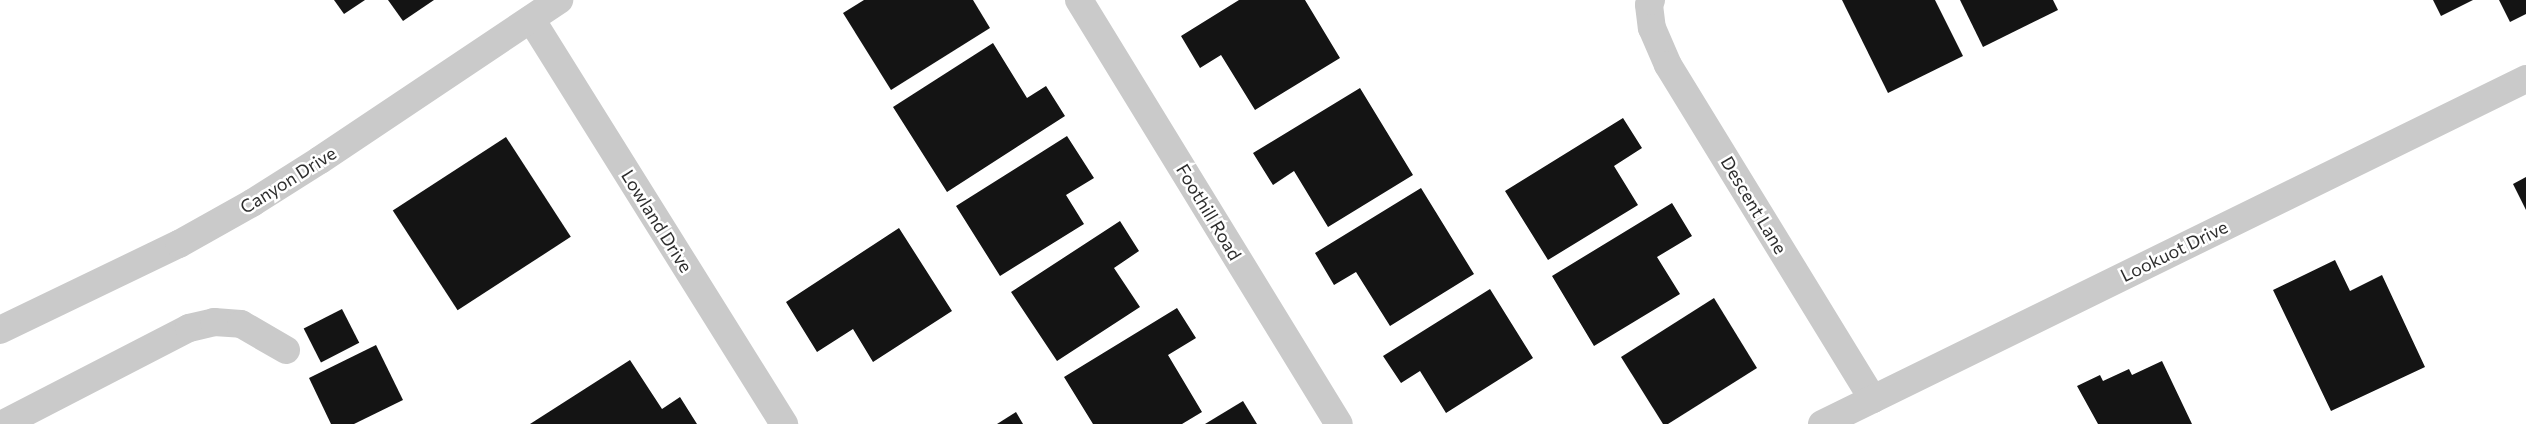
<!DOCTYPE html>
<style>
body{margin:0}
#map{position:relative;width:2526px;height:424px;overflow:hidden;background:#fff;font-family:Commissioner,sans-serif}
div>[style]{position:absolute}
.building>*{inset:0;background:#141414;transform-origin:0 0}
.minor>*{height:28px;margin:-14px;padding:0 14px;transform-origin:14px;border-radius:14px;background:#cacaca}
span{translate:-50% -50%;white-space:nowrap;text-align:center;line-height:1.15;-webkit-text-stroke:5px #fff;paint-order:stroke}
.street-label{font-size:18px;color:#2d2d2d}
</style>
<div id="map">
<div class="building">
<i style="clip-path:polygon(334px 0,365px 0,344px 14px)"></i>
<i style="clip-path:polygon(388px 0,434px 0,403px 21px)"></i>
<i style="clip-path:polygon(864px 0,973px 0,990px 28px,891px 90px,843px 13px)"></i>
<i style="clip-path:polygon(1239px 0,1305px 0,1340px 58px,1255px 110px,1221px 55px,1200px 68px,1181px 36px)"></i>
<i style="clip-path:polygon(1842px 0,1935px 0,1963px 56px,1888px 93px)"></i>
<i style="clip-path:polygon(1960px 0,2053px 0,2058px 10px,1983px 47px)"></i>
<i style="clip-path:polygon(2433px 0,2473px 0,2441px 16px)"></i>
<i style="clip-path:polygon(2499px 0,2526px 0,2526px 14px,2510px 22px)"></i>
<i style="clip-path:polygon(993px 43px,1027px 98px,1046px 86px,1065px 116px,947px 192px,893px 107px)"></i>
<i style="clip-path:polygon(1360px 88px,1413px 175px,1328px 227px,1294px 171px,1273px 185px,1253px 153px)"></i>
<i style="clip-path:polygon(1623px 118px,1642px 148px,1614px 166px,1638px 205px,1548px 260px,1505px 191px)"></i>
<i style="clip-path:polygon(1067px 136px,1094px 178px,1066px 195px,1084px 224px,1000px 276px,956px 206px)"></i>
<i style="left:506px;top:137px;width:119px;height:135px;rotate:57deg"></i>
<i style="clip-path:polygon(2526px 177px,2526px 210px,2513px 184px)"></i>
<i style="clip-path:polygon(1421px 188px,1474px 274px,1390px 326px,1356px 272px,1334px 285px,1315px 253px)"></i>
<i style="clip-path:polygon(1672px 203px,1692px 236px,1657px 257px,1680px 294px,1594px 346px,1552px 276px)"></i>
<i style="clip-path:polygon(1120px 221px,1139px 251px,1114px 268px,1140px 307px,1057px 361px,1011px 292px)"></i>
<i style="clip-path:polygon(899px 228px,952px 311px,873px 362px,853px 329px,817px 352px,786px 302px)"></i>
<i style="clip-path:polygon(2335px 260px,2350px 291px,2382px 275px,2425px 367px,2331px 411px,2273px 290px)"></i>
<i style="clip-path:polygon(1490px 289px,1533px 358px,1446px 413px,1420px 371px,1401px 383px,1383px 356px)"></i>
<i style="clip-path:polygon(1714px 298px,1757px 368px,1668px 424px,1663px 424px,1621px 357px)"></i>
<i style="clip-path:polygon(1177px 308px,1196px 338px,1168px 355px,1202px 412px,1182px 424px,1093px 424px,1064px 377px)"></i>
<i style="left:342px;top:309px;width:38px;height:43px;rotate:63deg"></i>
<i style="clip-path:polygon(376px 345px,403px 400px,354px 424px,331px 424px,309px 378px)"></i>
<i style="clip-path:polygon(630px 360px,662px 409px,680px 397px,697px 424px,530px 424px)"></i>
<i style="clip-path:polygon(2162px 361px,2192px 424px,2098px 424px,2077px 386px,2100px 375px,2103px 381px,2129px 369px,2132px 375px)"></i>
<i style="clip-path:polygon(1243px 401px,1257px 424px,1205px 424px)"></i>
<i style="clip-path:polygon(1016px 412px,1023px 424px,997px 424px)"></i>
</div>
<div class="minor">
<i style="left:1079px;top:0;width:497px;rotate:58.5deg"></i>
<i style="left:1651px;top:0;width:5px;rotate:112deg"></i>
<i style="left:1649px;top:5px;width:23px;rotate:83deg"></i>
<i style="left:1652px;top:28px;width:40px;rotate:66.6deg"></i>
<i style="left:1668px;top:65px;width:392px;rotate:58.5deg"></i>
<i style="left:531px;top:19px;width:478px;rotate:58deg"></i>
<i style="left:0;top:330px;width:199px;rotate:-25.7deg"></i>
<i style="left:179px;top:244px;width:84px;rotate:-29.3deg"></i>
<i style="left:252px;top:203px;width:80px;rotate:-32.3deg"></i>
<i style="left:320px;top:160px;width:288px;rotate:-33.8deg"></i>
<i style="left:3px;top:424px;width:209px;rotate:-27.3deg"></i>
<i style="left:189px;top:328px;width:26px;rotate:-13deg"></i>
<i style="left:214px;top:322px;width:27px;rotate:4deg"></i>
<i style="left:241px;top:324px;width:52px;rotate:30deg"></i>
<i style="left:1822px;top:424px;width:784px;rotate:-26.11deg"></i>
</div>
<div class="street-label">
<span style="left:288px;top:180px;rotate:-32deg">Canyon Drive</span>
<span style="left:1754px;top:205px;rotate:59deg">Descent Lane</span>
<span style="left:1209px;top:212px;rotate:59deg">Foothill Road</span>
<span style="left:657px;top:221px;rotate:58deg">Lowland Drive</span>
<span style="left:2174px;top:251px;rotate:-26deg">Lookuot Drive</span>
</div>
</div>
